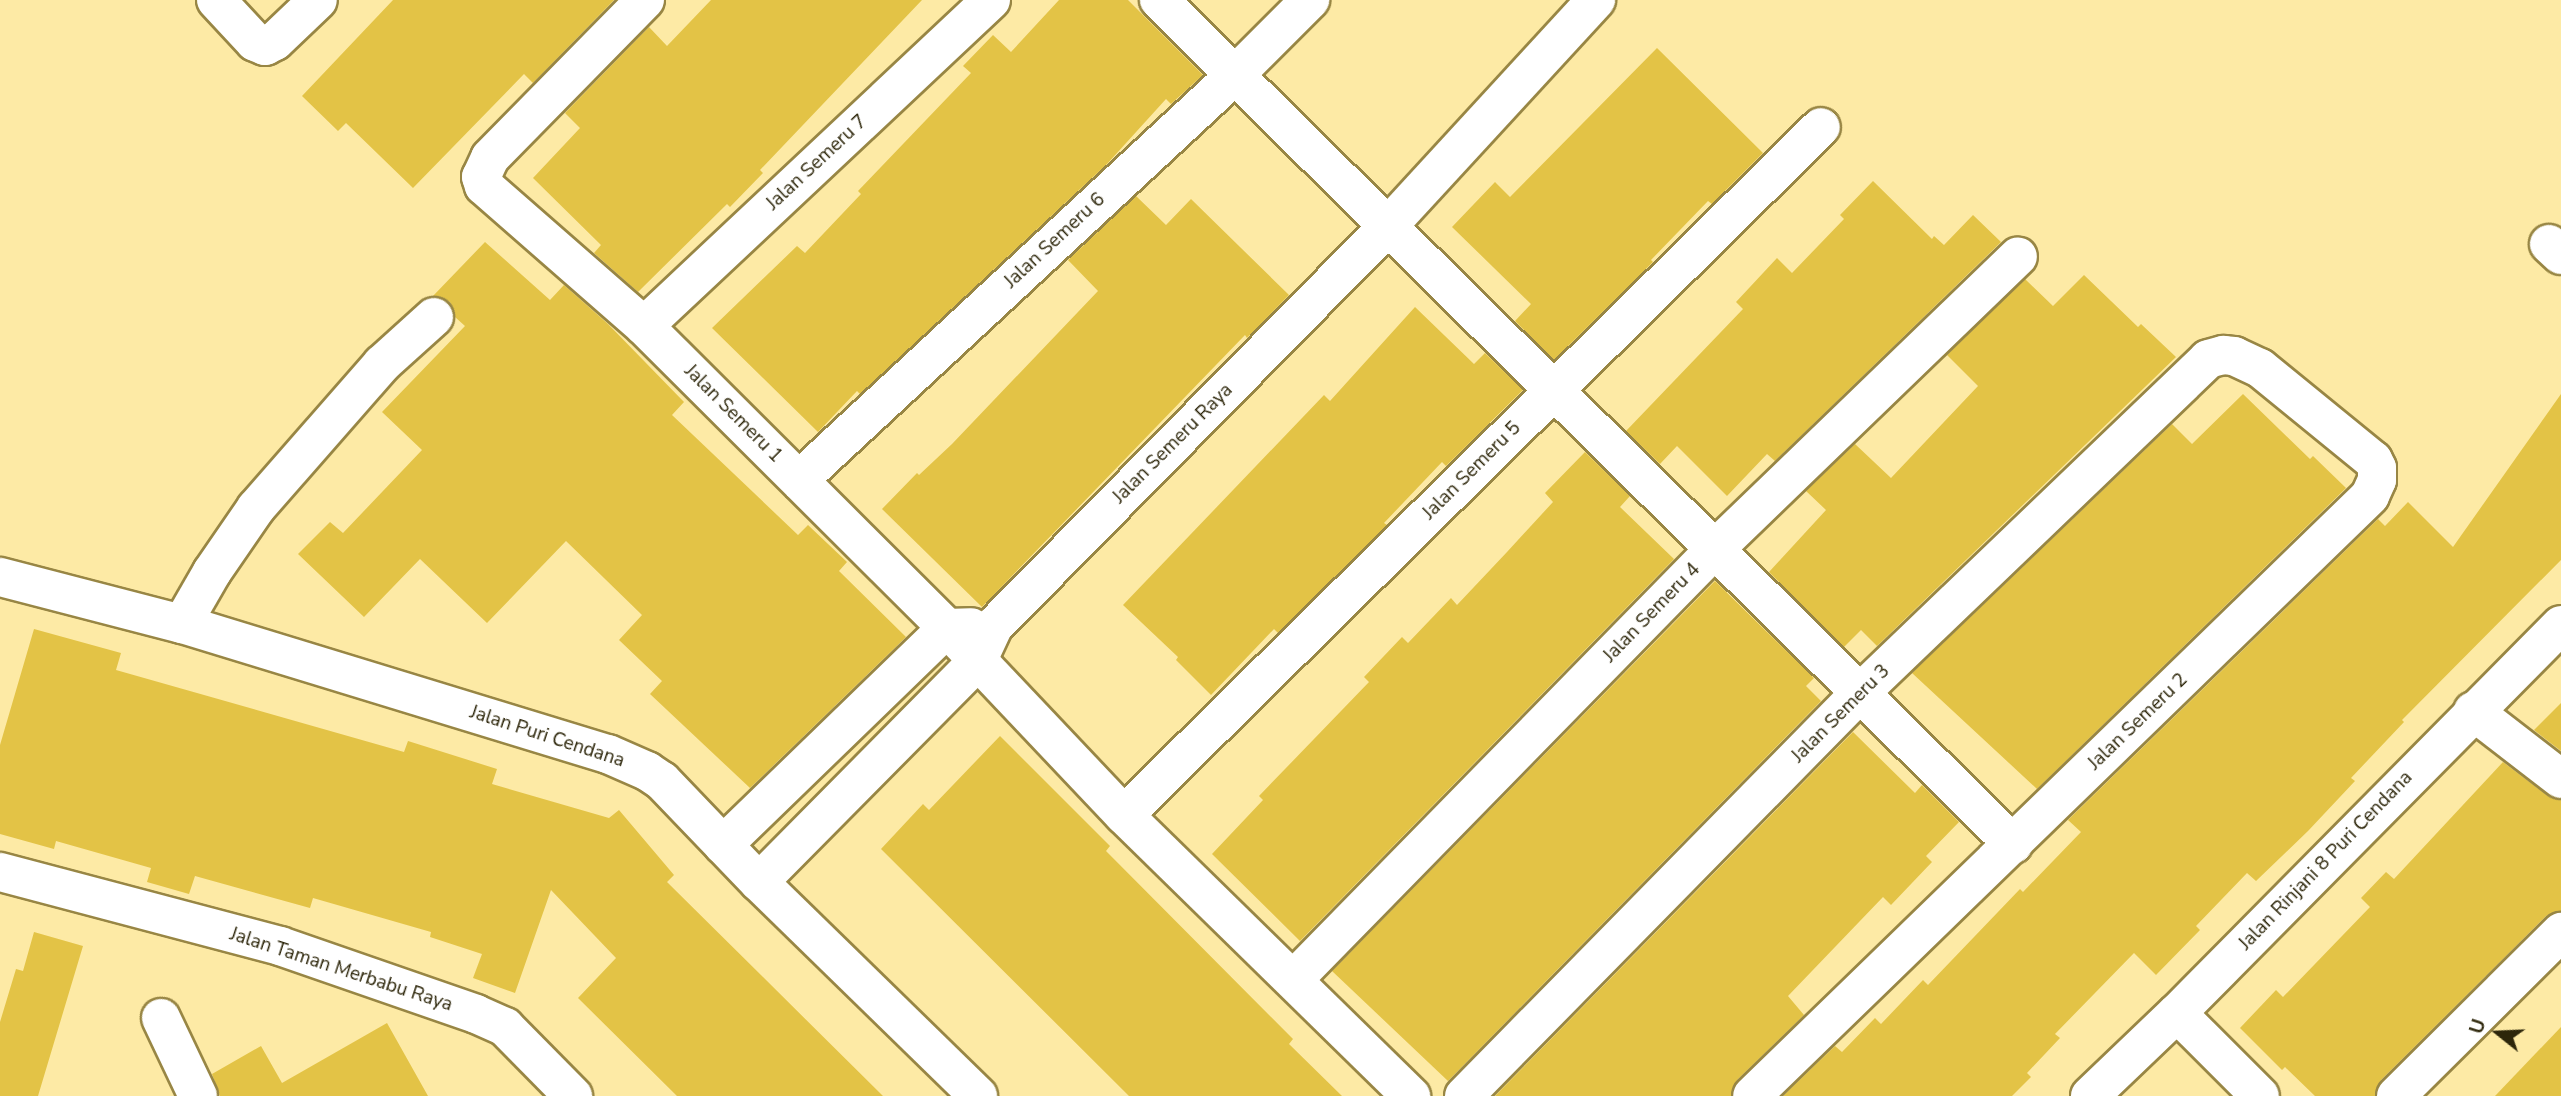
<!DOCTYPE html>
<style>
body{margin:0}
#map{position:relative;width:2561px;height:1096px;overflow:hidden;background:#fdeaa5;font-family:"Nunito Sans",sans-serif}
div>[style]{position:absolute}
.building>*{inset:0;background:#e3c346}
.roads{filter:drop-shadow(2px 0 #988644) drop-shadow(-2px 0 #988644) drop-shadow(0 2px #988644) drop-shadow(0 -2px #988644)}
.minor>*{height:38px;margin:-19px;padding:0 19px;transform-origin:19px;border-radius:19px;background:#fff}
span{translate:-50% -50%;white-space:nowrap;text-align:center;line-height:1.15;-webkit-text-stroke:5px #fff;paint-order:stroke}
.street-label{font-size:19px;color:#2d260a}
.north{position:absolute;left:2463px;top:998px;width:70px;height:70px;-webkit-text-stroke:5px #fff;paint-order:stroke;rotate:288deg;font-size:19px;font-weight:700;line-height:28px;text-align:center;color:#2d260a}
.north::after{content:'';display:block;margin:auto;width:24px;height:32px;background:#2d260a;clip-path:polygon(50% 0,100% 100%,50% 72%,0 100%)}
</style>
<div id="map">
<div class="building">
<i style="clip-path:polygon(393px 0,614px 0,533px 83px,524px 74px,413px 188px,346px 123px,338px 131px,302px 96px)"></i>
<i style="clip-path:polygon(711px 0,922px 0,760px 170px,763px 173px,730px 207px,727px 204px,638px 292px,594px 253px,601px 245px,533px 178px,580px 128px,565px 113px,649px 27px,667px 46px)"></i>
<i style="clip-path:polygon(1059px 0,1128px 0,1203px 75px,1171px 104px,1166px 99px,1107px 164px,860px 394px,857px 391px,818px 432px,712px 328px,797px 246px,805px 253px,861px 194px,858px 191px,971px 73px,963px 66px,993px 35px,1011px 52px)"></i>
<i style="clip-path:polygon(1657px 48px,1763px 153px,1712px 204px,1708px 201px,1651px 260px,1653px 262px,1554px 360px,1515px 321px,1531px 304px,1452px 227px,1495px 182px,1510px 197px)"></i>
<i style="clip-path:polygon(1873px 181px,1932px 239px,1934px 236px,1944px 245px,1973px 215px,2001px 242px,1775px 461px,1767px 454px,1727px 496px,1677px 446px,1660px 464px,1626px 431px,1743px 309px,1736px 302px,1777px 258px,1792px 273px,1844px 219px,1840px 215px)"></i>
<i style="clip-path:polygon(1136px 196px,1166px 225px,1191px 199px,1289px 295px,1247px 338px,1245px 335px,982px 607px,882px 509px,917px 473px,919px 475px,952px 444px,1098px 291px,1068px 260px)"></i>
<i style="clip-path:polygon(485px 242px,550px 300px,564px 285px,608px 324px,684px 402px,672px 415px,798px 535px,808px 525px,847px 562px,839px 571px,906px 637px,750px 788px,650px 694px,662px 681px,619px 640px,642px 615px,566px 541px,487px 623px,420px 559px,364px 617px,298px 554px,330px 522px,343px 533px,422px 450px,382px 412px,465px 326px,455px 317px,450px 302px,433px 296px)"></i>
<i style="clip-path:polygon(2084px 275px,2138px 327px,2141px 324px,2176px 357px,1877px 646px,1861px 630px,1844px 647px,1769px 572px,1826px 510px,1806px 491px,1855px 444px,1891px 478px,1978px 386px,1947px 355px,2025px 279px,2053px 306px)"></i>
<i style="clip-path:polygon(1415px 307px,1474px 364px,1485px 353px,1523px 390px,1446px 466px,1442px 462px,1384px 523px,1387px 525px,1278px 633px,1274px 629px,1211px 695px,1176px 660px,1178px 657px,1123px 605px,1324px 395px,1330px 401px)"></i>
<i style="clip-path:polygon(2243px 394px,2310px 459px,2313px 456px,2346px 488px,2037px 789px,1912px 673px,2172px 424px,2192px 444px)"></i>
<i style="clip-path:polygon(2561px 394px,2561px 560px,2402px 720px,2404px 722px,2351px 778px,2355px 781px,2308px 831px,2256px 881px,2247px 873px,2196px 926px,2200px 930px,2156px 975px,2134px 953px,2055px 1034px,2060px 1038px,2027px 1073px,2031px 1077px,2012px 1096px,1783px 1096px,1835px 1046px,1842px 1052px,1875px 1018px,1881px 1024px,1923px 980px,1928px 985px,2020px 889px,2023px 892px,2081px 832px,2068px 820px,2378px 519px,2385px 526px,2408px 502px,2453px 547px)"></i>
<i style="clip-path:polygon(1585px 452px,1630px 496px,1620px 507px,1674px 559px,1300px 941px,1212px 854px,1263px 800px,1259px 796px,1369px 682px,1364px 677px,1402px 637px,1408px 643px,1451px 598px,1457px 605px,1507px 552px,1553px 502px,1545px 493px)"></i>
<i style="clip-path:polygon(1715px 581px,1814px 678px,1806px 686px,1821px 701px,1448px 1081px,1332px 971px)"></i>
<i style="clip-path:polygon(34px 629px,121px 653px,116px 670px,404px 752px,408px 741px,497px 769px,492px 784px,609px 818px,619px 810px,674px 875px,667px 882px,883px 1096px,677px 1096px,578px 998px,616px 958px,551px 890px,515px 993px,473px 978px,482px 954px,430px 937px,431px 932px,313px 898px,310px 908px,195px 876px,189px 894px,147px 882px,151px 868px,56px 841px,54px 849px,0 834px,0 745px)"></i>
<i style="clip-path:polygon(2561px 703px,2561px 751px,2534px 730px)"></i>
<i style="clip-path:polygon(1853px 732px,1915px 793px,1922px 785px,1959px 822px,1926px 856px,1932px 862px,1891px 905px,1883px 897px,1788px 996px,1804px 1015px,1737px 1080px,1731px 1096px,1495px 1096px)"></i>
<i style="clip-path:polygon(1000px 736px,1110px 846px,1106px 851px,1293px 1039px,1289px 1044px,1342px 1096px,1129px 1096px,881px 849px,923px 804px,929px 810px)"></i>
<i style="clip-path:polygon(2503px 762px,2548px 796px,2561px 800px,2561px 911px,2546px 916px,2381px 1080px,2375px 1096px,2315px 1096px,2285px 1067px,2282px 1070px,2240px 1028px,2276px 990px,2283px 997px,2370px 907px,2361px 898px,2386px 872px,2394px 879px)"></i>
<i style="clip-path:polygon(34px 932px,83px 946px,38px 1096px,0 1096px,0 1022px,16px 969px,23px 971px)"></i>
<i style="clip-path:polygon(387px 1023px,428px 1096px,220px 1096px,212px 1074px,261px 1046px,282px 1083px)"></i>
<i style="clip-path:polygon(2561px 1027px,2561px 1096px,2495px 1096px)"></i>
</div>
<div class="roads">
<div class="minor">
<i style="left:216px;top:0;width:57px;rotate:47.1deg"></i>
<i style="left:255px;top:42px;width:11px;rotate:22deg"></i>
<i style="left:265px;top:46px;width:11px;rotate:-27deg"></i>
<i style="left:275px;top:41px;width:59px;rotate:-43.6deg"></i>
<i style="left:645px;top:0;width:221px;rotate:134.5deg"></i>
<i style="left:490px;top:158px;width:21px;rotate:115deg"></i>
<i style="left:481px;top:177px;width:9px;rotate:72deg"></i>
<i style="left:484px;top:186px;width:213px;rotate:41.2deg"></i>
<i style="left:644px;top:326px;width:428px;rotate:44.9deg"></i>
<i style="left:947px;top:628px;width:257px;rotate:46.6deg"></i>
<i style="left:1124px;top:815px;width:402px;rotate:44.4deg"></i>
<i style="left:1159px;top:0;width:1201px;rotate:44.66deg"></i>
<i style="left:2549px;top:244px;width:16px;rotate:43deg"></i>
<i style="left:644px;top:326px;width:476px;rotate:-43.2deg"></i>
<i style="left:799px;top:480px;width:596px;rotate:-42.89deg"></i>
<i style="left:1236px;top:74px;width:105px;rotate:-45deg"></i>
<i style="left:0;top:577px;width:188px;rotate:14.5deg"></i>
<i style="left:182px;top:624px;width:445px;rotate:17deg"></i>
<i style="left:608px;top:754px;width:43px;rotate:23.6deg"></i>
<i style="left:647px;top:771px;width:18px;rotate:34deg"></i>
<i style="left:662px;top:781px;width:140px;rotate:46.2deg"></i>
<i style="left:759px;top:882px;width:306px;rotate:44.3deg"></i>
<i style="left:182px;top:624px;width:60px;rotate:-60deg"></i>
<i style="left:212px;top:572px;width:78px;rotate:-55.5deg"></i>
<i style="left:256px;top:508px;width:191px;rotate:-48.8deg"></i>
<i style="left:382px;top:364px;width:70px;rotate:-42.1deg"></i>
<i style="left:2473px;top:711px;width:111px;rotate:37.7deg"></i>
<i style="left:1124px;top:815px;width:979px;rotate:-44.63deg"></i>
<i style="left:723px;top:845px;width:312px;rotate:-44.1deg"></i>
<i style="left:947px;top:628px;width:24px;rotate:-2deg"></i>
<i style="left:0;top:872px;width:290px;rotate:14.8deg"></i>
<i style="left:280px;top:946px;width:207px;rotate:19.1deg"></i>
<i style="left:476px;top:1014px;width:32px;rotate:24deg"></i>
<i style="left:505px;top:1027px;width:97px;rotate:45.4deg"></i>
<i style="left:759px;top:882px;width:310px;rotate:-45.3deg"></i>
<i style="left:977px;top:662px;width:40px;rotate:-65deg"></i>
<i style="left:994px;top:626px;width:563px;rotate:-45.43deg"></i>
<i style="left:1389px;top:225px;width:306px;rotate:-47.4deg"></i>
<i style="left:1294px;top:979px;width:602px;rotate:-45.61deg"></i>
<i style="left:1715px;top:549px;width:421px;rotate:-44deg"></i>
<i style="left:2177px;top:1013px;width:117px;rotate:45deg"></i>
<i style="left:161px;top:1018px;width:86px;rotate:64.6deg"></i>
<i style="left:1464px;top:1096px;width:565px;rotate:-45.5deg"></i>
<i style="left:1860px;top:693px;width:482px;rotate:-43.8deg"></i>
<i style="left:2208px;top:359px;width:16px;rotate:-15deg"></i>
<i style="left:2223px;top:355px;width:11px;rotate:5deg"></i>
<i style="left:2234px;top:356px;width:29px;rotate:25deg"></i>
<i style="left:2260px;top:368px;width:146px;rotate:39.2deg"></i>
<i style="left:2373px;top:460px;width:9px;rotate:63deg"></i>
<i style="left:2377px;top:468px;width:12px;rotate:90deg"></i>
<i style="left:2377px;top:480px;width:17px;rotate:114deg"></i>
<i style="left:2370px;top:496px;width:861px;rotate:135.85deg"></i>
<i style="left:2090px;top:1096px;width:120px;rotate:-43.7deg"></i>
<i style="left:2177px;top:1013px;width:546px;rotate:-45.3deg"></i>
<i style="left:2396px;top:1096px;width:233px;rotate:-44.8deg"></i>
</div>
</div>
<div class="street-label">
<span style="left:817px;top:163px;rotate:-43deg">Jalan Semeru 7</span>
<span style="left:1055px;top:241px;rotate:-43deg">Jalan Semeru 6</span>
<span style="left:733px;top:414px;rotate:45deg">Jalan Semeru 1</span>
<span style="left:1173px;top:444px;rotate:-45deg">Jalan Semeru Raya</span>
<span style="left:1472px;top:471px;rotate:-45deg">Jalan Semeru 5</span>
<span style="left:1652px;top:613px;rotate:-46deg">Jalan Semeru 4</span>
<span style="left:1841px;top:714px;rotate:-45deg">Jalan Semeru 3</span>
<span style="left:2138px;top:722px;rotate:-44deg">Jalan Semeru 2</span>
<span style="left:547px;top:737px;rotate:18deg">Jalan Puri Cendana</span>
<span style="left:2326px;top:861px;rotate:-46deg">Jalan Rinjani 8 Puri Cendana</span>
<span style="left:341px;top:970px;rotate:18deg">Jalan Taman Merbabu Raya</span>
</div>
<div class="north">U</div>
</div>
